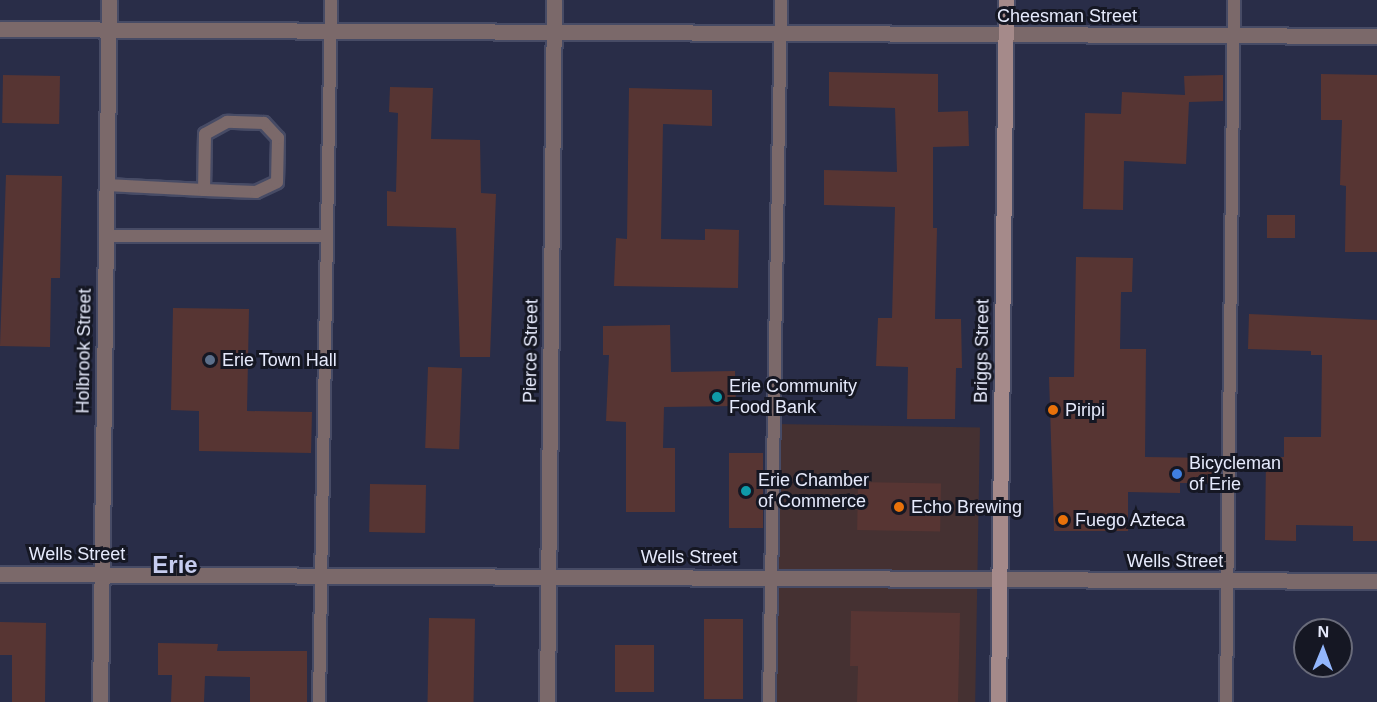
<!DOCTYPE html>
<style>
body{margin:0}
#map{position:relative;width:1377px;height:702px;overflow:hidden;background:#292d48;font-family:Arial,sans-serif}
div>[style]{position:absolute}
.commercial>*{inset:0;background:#453132;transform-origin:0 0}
.building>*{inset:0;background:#573533;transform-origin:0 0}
.roads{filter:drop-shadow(2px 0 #474b65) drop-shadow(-2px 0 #474b65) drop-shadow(0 2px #474b65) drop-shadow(0 -2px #474b65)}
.lane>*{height:12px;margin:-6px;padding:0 6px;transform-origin:6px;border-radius:6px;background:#7b696a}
.street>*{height:15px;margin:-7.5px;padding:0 7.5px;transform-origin:7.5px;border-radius:7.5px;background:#7b696a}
.secondary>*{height:15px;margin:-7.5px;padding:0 7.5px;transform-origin:7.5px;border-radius:7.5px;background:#a58a8a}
.dots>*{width:16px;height:16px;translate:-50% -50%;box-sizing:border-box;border:3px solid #151723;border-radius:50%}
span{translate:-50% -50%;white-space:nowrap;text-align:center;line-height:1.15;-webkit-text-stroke:6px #151723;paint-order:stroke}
.street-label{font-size:18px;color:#e6eafc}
.poi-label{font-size:18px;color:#e6eafc}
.left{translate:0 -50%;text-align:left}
.district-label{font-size:24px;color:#c6ccef;font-weight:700}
.north{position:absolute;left:1293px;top:618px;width:60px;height:60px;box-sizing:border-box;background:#151723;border:2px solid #696b7a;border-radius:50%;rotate:1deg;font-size:16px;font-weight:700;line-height:24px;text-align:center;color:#e6eafc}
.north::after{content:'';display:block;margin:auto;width:21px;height:27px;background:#93b7fd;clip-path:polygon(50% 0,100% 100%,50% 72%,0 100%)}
</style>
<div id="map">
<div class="commercial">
<i style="left:777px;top:424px;width:203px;height:278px;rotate:1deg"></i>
</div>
<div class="building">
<i style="clip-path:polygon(829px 72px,938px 74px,938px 112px,968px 111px,969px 146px,933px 147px,933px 228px,937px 228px,935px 319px,961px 319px,962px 368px,956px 368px,955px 419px,907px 419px,908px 367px,876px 366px,878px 318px,892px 318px,895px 207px,824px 205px,824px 170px,897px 172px,895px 108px,829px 106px)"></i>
<i style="clip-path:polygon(1321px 74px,1377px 75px,1377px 252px,1345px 252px,1346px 186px,1340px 185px,1342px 120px,1321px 120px)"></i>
<i style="left:3px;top:75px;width:57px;height:48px;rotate:1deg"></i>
<i style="clip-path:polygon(1223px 75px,1223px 101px,1189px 102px,1186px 164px,1124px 161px,1123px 210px,1083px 209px,1085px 113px,1121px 114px,1122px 92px,1185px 95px,1184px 76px)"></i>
<i style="clip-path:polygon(390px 87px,433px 88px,431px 139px,480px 140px,481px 193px,496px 194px,490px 357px,460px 357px,456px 228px,387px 226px,387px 191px,396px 192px,398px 113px,389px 112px)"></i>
<i style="clip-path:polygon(629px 88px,712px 90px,712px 126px,663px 124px,661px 239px,705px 240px,705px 229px,739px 230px,738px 288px,614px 286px,616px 238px,627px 239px)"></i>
<i style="clip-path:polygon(6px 175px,62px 176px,60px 278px,51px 278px,50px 347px,0 346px)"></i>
<i style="left:1267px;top:215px;width:28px;height:23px"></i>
<i style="clip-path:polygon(1076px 257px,1133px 258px,1132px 292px,1121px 292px,1120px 349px,1146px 349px,1145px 457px,1217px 458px,1216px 483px,1180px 483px,1180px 493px,1128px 492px,1128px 531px,1054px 531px,1049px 377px,1074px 377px)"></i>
<i style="clip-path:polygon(173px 308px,249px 309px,247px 411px,312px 412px,311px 453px,199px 451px,199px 411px,171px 410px)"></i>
<i style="clip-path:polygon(1249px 314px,1377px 320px,1377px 541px,1353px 541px,1353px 526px,1296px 525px,1296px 541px,1265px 540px,1266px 457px,1284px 457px,1284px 437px,1321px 437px,1322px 355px,1311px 355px,1311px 351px,1248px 349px)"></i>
<i style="clip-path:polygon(670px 325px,671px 372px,735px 371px,736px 406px,664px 407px,663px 448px,675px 448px,675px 512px,626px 512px,626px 422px,606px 421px,609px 355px,603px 355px,603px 326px)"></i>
<i style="left:428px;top:367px;width:34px;height:81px;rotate:2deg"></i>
<i style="left:729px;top:453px;width:34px;height:75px"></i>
<i style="left:858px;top:482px;width:83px;height:48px;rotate:1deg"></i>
<i style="left:370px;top:484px;width:56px;height:48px;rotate:1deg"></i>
<i style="clip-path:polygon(851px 611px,960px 613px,958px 702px,857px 702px,858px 666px,850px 666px)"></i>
<i style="left:429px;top:618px;width:46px;height:84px;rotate:1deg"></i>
<i style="left:704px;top:619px;width:39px;height:80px"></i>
<i style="clip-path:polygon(0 622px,46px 623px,45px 702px,12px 702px,12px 655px,0 655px)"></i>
<i style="clip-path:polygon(158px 643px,218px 644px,217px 651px,307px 651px,307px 702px,250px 702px,250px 677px,205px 676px,204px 702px,171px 702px,172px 675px,158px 675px)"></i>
<i style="left:615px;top:645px;width:39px;height:47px"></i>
</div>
<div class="roads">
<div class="lane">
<i style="left:106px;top:185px;width:98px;rotate:2.9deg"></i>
<i style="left:204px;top:190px;width:52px;rotate:2.2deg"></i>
<i style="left:256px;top:192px;width:23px;rotate:-25deg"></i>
<i style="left:277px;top:182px;width:44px;rotate:-88.7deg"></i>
<i style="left:278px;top:138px;width:21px;rotate:-133deg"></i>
<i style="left:264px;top:123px;width:37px;rotate:-178deg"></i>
<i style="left:227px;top:122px;width:25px;rotate:151deg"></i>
<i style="left:205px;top:134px;width:56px;rotate:91deg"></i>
<i style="left:106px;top:236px;width:220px"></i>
<i style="left:319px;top:702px;width:702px;rotate:-89.02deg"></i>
<i style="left:769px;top:702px;width:702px;rotate:-89.02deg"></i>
<i style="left:1226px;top:702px;width:702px;rotate:-89.35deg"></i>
</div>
<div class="street">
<i style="left:0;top:29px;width:1377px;rotate:0.29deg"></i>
<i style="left:0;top:574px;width:1377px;rotate:0.29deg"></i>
<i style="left:100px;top:702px;width:702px;rotate:-89.27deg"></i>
<i style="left:547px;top:702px;width:702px;rotate:-89.43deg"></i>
</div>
<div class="secondary">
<i style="left:998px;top:702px;width:702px;rotate:-89.35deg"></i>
</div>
</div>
<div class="dots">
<i style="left:210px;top:360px;background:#5c6f8a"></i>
<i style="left:717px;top:397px;background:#0f9aa8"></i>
<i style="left:1053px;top:410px;background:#e8710a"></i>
<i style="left:1177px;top:474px;background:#3f7fe0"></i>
<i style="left:746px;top:491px;background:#0f9aa8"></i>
<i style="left:899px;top:507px;background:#e8710a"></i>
<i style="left:1063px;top:520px;background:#e8710a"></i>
</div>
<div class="street-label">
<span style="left:1067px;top:16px">Cheesman Street</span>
<span style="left:84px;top:351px;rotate:-89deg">Holbrook Street</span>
<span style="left:531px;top:351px;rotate:-89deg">Pierce Street</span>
<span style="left:982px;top:351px;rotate:-89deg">Briggs Street</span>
<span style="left:77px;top:554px">Wells Street</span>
<span style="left:689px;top:557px">Wells Street</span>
<span style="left:1175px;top:561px">Wells Street</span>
</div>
<div class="poi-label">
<span class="left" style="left:222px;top:360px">Erie Town Hall</span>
<span class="left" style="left:729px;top:397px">Erie Community<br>Food Bank</span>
<span class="left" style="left:1065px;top:410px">Piripi</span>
<span class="left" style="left:1189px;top:474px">Bicycleman<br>of Erie</span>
<span class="left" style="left:758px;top:491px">Erie Chamber<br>of Commerce</span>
<span class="left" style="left:911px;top:507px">Echo Brewing</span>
<span class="left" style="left:1075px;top:520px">Fuego Azteca</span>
</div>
<div class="district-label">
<span style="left:175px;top:565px">Erie</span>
</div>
<div class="north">N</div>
</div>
